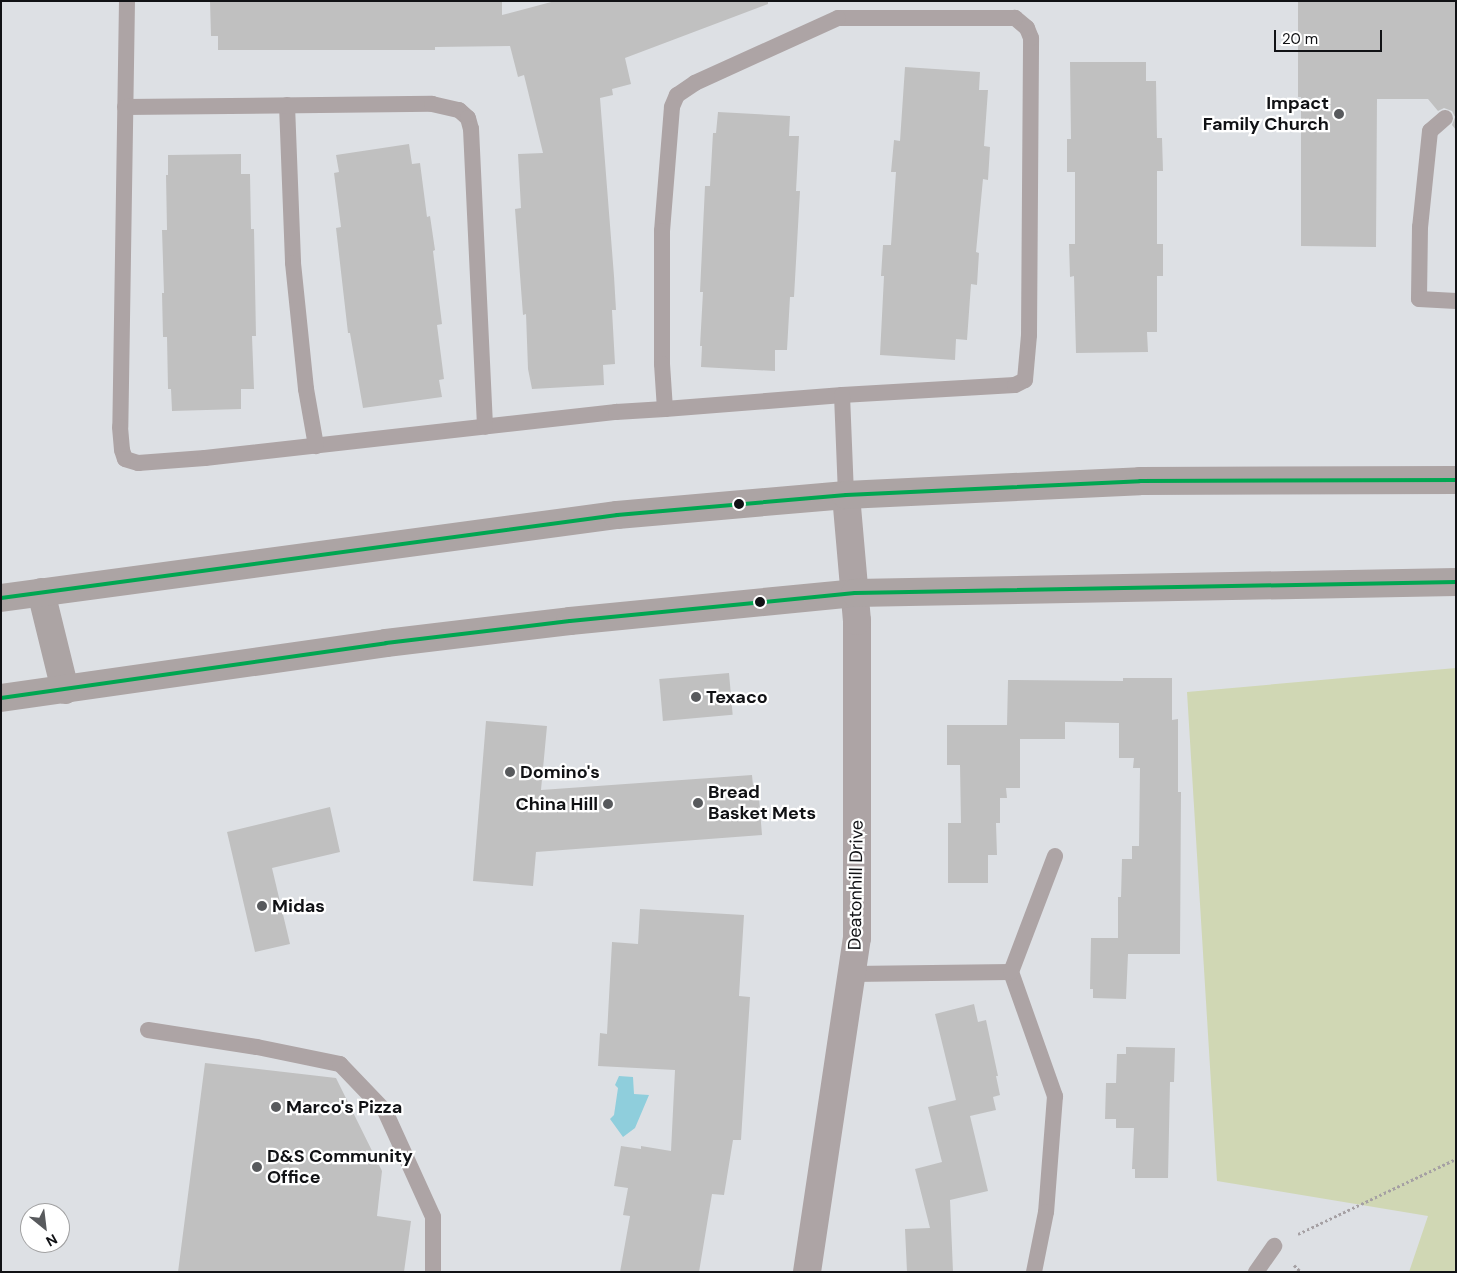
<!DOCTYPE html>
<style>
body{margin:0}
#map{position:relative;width:1457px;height:1273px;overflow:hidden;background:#dde0e4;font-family:"DM Sans",sans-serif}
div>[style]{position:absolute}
.green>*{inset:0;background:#d0d7b4}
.water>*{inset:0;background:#8fcedc}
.building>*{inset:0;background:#c0c0c0;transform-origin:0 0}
.path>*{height:3px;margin-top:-1.5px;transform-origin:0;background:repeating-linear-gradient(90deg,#a5a0a3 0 2.5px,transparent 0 5px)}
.service>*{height:16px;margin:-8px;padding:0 8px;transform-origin:8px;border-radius:8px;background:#ada4a5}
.minor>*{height:28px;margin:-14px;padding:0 14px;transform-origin:14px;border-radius:14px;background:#ada4a5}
.secondary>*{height:28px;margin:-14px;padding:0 14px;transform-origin:14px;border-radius:14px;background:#aca4a4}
.bus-1>*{height:4px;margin:-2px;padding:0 2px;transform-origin:2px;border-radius:2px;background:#00a651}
.dots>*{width:14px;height:14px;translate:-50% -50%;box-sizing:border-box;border:2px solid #fff;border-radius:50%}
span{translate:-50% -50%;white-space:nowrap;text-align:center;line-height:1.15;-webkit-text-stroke:4.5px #fff;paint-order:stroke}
.poi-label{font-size:18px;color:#111215;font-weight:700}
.right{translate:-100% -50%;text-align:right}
.left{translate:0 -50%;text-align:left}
.street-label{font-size:18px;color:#111215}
.frame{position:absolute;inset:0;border:2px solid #111215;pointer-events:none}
.north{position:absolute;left:20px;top:1203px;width:50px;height:50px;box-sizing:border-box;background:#fff;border:1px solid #a0a0a1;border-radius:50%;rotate:151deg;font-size:14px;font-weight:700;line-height:20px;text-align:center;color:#111215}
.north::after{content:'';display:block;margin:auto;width:18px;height:22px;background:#585a5d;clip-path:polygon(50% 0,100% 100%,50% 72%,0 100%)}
.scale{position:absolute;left:1274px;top:30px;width:108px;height:22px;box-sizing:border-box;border:2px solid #111215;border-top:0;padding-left:6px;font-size:15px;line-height:18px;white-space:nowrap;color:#111215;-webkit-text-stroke:4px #fff;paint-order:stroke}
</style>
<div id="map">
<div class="green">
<i style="clip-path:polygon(1456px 668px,1456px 1272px,1409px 1272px,1428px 1216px,1217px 1181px,1187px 692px)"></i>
</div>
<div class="water">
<i style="clip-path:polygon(619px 1076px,633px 1077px,634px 1094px,649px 1095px,635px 1128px,623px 1137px,610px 1119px,614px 1115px,618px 1088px,615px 1085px)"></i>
</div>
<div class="building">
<i style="clip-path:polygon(210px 1px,502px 1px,502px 15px,555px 1px,768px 1px,768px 4px,625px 58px,631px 84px,612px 89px,613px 95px,600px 98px,614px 276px,616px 310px,612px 310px,615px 364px,603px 365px,604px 385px,532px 389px,528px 369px,526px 314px,523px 315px,515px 209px,521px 208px,518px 154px,543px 153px,524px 75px,518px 77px,510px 46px,435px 47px,435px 50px,218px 50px,218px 36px,211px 36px)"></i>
<i style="clip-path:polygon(1298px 1px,1456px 1px,1456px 130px,1452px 125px,1455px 117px,1452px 111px,1444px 108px,1438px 111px,1428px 99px,1377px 99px,1376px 247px,1301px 246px,1301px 97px,1298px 97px)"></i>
<i style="clip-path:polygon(1070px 62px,1146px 62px,1146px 81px,1156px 81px,1157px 138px,1162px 138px,1163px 171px,1157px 171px,1157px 244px,1163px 244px,1163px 276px,1157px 276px,1157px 332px,1147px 332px,1148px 352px,1076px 353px,1074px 276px,1070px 277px,1069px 244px,1075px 244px,1075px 172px,1067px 172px,1067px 139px,1071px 139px)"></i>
<i style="clip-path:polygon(905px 67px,980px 72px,979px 90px,988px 90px,984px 146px,990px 147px,988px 180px,983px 179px,976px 252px,979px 253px,977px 285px,971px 284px,967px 340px,956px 339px,955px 360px,880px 355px,884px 276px,881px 276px,883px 245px,891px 245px,896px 172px,891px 172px,894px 140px,900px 141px)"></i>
<i style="clip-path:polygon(718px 112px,790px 116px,789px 136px,799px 136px,796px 191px,800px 191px,794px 297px,790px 297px,787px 350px,775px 350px,775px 371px,701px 367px,702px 346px,700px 346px,703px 292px,700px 292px,705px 186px,710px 186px,713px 133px,716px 133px)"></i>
<i style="clip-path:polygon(409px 144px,412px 164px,420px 163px,427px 217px,430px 216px,435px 250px,433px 251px,442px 324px,437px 325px,444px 379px,439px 380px,442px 397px,363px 408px,350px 333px,348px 333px,336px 228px,341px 227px,334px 173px,339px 172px,336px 155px)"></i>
<i style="clip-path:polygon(241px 154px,241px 174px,250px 174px,251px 229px,254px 229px,256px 336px,252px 336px,254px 389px,241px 389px,241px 409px,172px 411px,171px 389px,168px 389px,167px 337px,163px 337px,162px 293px,164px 293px,162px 230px,167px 230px,166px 175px,168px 175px,168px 155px)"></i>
<i style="left:729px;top:673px;width:42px;height:70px;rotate:85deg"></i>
<i style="clip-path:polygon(1123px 678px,1172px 678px,1172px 720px,1178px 719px,1178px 792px,1181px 792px,1180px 954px,1128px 954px,1126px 999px,1093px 998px,1093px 989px,1090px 989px,1091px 938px,1118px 938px,1118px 897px,1121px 897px,1122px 859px,1132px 859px,1132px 846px,1139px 846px,1140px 768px,1133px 768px,1134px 758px,1119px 758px,1119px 723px,1065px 722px,1065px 739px,1020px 739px,1020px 788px,1006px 788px,1007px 798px,1000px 798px,1000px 823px,996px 823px,997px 855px,988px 855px,988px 883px,948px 883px,948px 823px,961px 823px,960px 765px,947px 765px,947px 725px,1007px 725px,1008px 680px,1123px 681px)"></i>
<i style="clip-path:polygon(486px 721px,547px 726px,541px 790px,752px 775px,753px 785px,758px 785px,762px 835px,536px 852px,533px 886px,473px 881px)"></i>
<i style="clip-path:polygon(330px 807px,340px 852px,272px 868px,290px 944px,255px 952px,227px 832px)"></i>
<i style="clip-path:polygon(640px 909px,744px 915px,739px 996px,750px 997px,741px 1140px,733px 1140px,724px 1195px,712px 1194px,699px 1272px,620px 1272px,630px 1216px,623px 1215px,628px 1188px,614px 1186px,621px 1146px,641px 1149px,641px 1146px,671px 1151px,675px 1070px,598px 1066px,600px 1033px,607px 1034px,612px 942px,638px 944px)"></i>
<i style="clip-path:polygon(974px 1004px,978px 1022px,986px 1020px,998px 1076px,996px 1076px,1000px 1095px,993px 1097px,996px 1110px,970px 1116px,988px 1191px,950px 1200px,953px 1272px,907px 1272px,905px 1229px,930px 1228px,915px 1169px,942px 1162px,928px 1107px,956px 1100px,935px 1014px)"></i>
<i style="clip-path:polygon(1126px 1047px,1175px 1048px,1174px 1082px,1170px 1082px,1168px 1178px,1135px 1178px,1135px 1169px,1132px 1169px,1134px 1128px,1116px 1128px,1116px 1119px,1105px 1119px,1106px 1083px,1116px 1083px,1117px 1054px,1126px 1054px)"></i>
<i style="clip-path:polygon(205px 1063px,336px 1078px,382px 1171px,377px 1216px,411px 1221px,404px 1272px,178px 1272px)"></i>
</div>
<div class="path">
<i style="left:1298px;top:1234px;width:175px;rotate:-25.4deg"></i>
<i style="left:1294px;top:1265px;width:10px;rotate:45deg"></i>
</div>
<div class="service">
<i style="left:127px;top:1px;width:426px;rotate:90.9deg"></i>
<i style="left:120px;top:427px;width:23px;rotate:85deg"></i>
<i style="left:122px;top:450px;width:9px;rotate:72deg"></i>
<i style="left:125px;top:459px;width:14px;rotate:17deg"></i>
<i style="left:138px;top:463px;width:67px;rotate:-4.3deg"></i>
<i style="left:205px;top:458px;width:414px;rotate:-6.4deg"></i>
<i style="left:616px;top:412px;width:49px;rotate:-3.5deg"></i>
<i style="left:665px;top:409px;width:178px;rotate:-4.5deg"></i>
<i style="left:842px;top:395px;width:173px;rotate:-3.3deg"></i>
<i style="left:1015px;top:385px;width:11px;rotate:-27deg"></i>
<i style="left:1025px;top:380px;width:45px;rotate:-84.9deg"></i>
<i style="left:1029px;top:335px;width:297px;rotate:-89.6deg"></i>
<i style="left:1031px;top:38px;width:11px;rotate:-112deg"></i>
<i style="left:1027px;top:28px;width:16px;rotate:-140deg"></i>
<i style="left:1015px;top:18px;width:177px;rotate:180deg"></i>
<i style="left:838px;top:18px;width:157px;rotate:155.6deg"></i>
<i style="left:695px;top:83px;width:22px;rotate:146deg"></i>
<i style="left:677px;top:95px;width:13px;rotate:113deg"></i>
<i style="left:672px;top:107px;width:124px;rotate:94.6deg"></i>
<i style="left:662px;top:231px;width:133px;rotate:90deg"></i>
<i style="left:662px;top:364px;width:45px;rotate:86.2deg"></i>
<i style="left:287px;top:105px;width:158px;rotate:87.8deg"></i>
<i style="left:293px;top:263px;width:127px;rotate:84.1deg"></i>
<i style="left:306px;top:389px;width:58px;rotate:80deg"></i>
<i style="left:125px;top:107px;width:307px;rotate:-0.6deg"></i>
<i style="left:432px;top:104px;width:28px;rotate:13deg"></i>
<i style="left:459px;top:110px;width:12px;rotate:42deg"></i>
<i style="left:468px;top:118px;width:11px;rotate:75deg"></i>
<i style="left:471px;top:129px;width:298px;rotate:87.3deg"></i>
<i style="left:1445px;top:118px;width:20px;rotate:139deg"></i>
<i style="left:1430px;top:131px;width:97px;rotate:95.9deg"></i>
<i style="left:1420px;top:227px;width:72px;rotate:90.8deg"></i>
<i style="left:1419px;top:299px;width:37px;rotate:3deg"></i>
<i style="left:842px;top:395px;width:100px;rotate:87.7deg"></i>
<i style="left:1011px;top:972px;width:132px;rotate:70.5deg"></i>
<i style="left:1055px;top:1096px;width:116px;rotate:94.4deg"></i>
<i style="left:1046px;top:1212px;width:61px;rotate:101.3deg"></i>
<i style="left:852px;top:974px;width:159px;rotate:-0.7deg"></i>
<i style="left:1011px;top:972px;width:124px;rotate:-69.2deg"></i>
<i style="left:148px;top:1030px;width:110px;rotate:8.9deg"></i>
<i style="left:257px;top:1047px;width:85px;rotate:11.6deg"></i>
<i style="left:340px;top:1064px;width:65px;rotate:46.2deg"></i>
<i style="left:385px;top:1111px;width:116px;rotate:65.6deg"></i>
<i style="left:433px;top:1217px;width:55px;rotate:90deg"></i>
<i style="left:1256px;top:1272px;width:32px;rotate:-55deg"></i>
</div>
<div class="minor">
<i style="left:807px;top:1272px;width:338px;rotate:-81.5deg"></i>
<i style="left:857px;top:938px;width:317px;rotate:-90deg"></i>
<i style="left:857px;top:621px;width:126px;rotate:-95deg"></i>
</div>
<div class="secondary">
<i style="left:41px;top:592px;width:101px;rotate:76.2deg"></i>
<i style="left:1px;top:598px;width:622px;rotate:-7.67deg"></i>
<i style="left:617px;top:515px;width:230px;rotate:-5deg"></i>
<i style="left:846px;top:495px;width:294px;rotate:-2.7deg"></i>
<i style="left:1140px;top:481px;width:316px;rotate:-0.2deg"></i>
<i style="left:1px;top:698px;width:389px;rotate:-8.1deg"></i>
<i style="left:386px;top:643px;width:185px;rotate:-6.8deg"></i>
<i style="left:570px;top:621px;width:286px;rotate:-5.6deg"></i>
<i style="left:855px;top:593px;width:601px;rotate:-1.05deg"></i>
</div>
<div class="bus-1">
<i style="left:1px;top:598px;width:622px;rotate:-7.67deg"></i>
<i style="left:617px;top:515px;width:230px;rotate:-5deg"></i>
<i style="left:846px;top:495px;width:294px;rotate:-2.7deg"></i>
<i style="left:1140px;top:481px;width:316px;rotate:-0.2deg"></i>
<i style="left:1px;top:698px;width:389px;rotate:-8.1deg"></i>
<i style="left:386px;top:643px;width:185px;rotate:-6.8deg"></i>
<i style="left:570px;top:621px;width:286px;rotate:-5.6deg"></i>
<i style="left:855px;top:593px;width:601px;rotate:-1.05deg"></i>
</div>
<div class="dots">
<i style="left:1339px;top:114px;background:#585a5d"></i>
<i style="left:739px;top:504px;background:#111215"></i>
<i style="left:760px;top:602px;background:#111215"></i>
<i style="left:696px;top:697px;background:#585a5d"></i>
<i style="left:510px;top:772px;background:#585a5d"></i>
<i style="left:698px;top:803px;background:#585a5d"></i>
<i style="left:608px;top:804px;background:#585a5d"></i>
<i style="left:262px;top:906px;background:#585a5d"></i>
<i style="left:276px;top:1107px;background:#585a5d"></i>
<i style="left:257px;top:1167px;background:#585a5d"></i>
</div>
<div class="poi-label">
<span class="right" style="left:1329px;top:114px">Impact<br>Family Church</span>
<span class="left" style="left:706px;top:697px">Texaco</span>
<span class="left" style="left:520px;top:772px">Domino's</span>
<span class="left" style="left:708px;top:803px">Bread<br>Basket Mets</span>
<span class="right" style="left:598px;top:804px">China Hill</span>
<span class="left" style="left:272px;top:906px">Midas</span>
<span class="left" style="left:286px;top:1107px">Marco's Pizza</span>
<span class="left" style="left:267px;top:1167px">D&amp;S Community<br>Office</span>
</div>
<div class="street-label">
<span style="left:856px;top:885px;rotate:-89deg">Deatonhill Drive</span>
</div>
<div class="frame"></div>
<div class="north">N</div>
<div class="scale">20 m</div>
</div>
